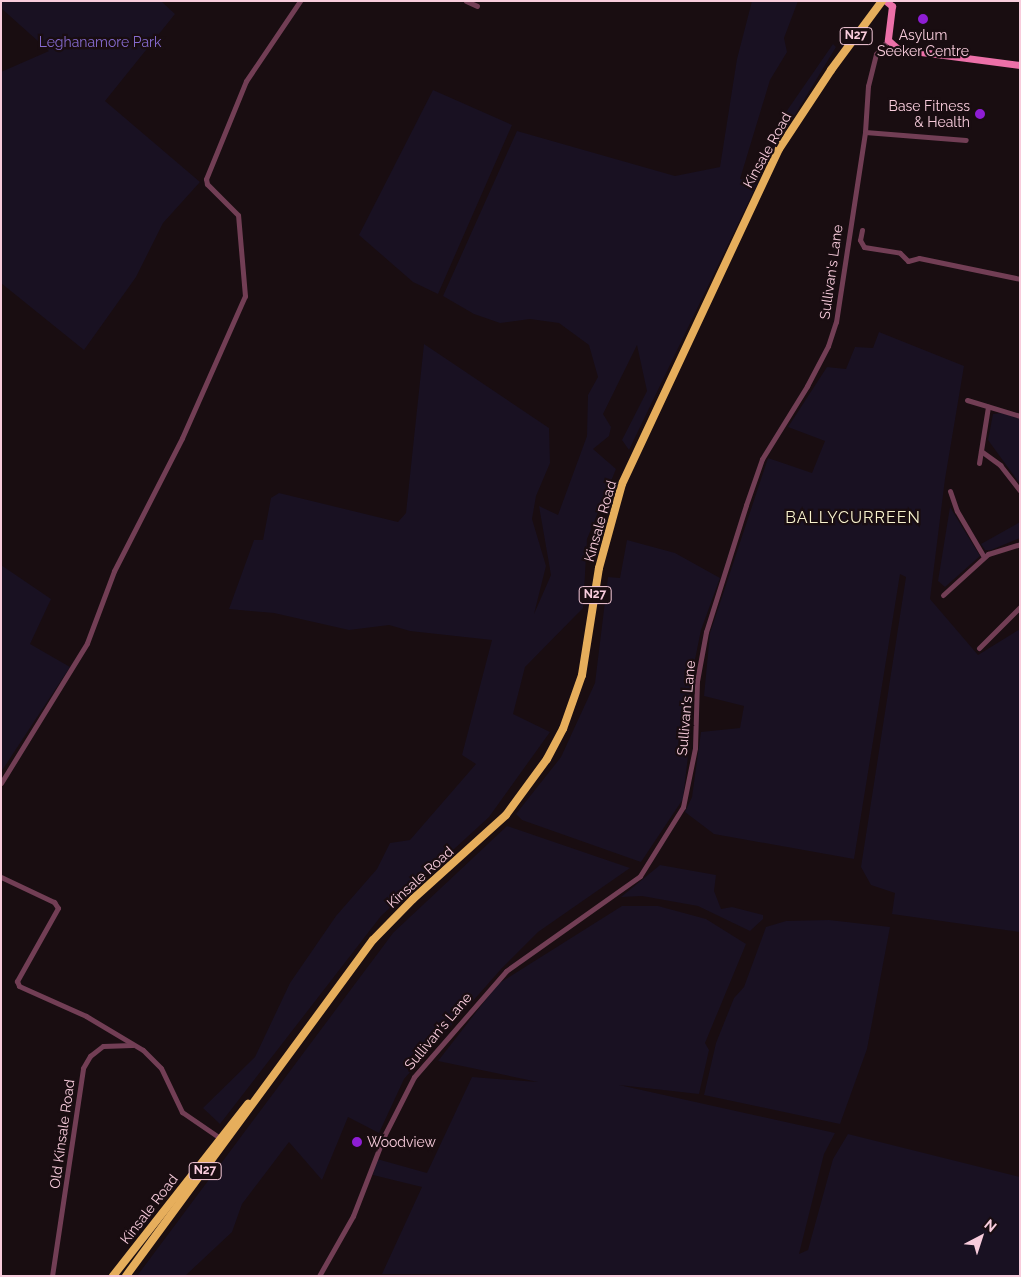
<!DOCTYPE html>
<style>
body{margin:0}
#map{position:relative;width:1021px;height:1277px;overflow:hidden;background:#190d11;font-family:Raleway,sans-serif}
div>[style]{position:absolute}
.green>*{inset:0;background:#191122}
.minor>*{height:5px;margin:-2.5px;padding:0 2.5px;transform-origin:2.5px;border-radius:2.5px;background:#723e55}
.secondary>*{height:7px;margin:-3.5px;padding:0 3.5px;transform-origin:3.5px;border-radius:3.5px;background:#ec70a8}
.trunk>*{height:8px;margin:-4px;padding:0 4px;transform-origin:4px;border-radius:4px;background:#e6ae5c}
.dots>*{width:14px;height:14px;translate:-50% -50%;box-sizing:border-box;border:2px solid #190d11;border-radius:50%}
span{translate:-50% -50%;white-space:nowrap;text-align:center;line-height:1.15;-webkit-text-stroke:4.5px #190d11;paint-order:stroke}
.shield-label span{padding:1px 4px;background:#190d11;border:1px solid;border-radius:4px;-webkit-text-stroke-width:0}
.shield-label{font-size:12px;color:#f8ccdc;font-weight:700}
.poi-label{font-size:14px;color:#f8ccdc}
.right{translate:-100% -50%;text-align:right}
.left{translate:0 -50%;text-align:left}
.park-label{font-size:14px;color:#866bd0}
.street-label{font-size:14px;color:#f8ccdc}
.quarter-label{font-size:16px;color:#f8f3ce;letter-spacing:1px}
.frame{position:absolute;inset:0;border:2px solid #f8ccdc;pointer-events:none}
.north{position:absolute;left:956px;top:1212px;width:50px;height:50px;-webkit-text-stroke:4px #190d11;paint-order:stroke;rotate:40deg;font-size:14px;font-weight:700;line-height:20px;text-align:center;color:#f8ccdc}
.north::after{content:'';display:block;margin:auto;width:18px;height:22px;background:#f8ccdc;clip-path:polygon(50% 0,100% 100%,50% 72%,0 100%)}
</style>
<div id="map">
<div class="green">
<i style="clip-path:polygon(1px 1px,161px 1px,175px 14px,105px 101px,200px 182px,163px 223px,136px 277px,84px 350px,1px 283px,1px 72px,49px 51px,1px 8px)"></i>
<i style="clip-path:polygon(752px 1px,798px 1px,784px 38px,787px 52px,770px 80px,740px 179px,751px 180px,786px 112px,833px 44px,836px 47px,773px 151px,629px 450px,622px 440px,647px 391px,637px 345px,603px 414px,611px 427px,609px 436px,593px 449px,616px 469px,587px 539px,583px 608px,525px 667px,513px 714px,550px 732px,489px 817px,381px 916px,220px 1124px,203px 1108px,255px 1057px,290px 983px,336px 916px,377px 869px,390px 843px,410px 840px,476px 764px,462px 755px,492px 640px,410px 631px,389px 625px,349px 630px,274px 613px,229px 609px,254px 540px,263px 540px,271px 498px,279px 493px,398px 522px,406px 513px,424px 344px,549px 428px,550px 463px,536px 496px,532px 519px,546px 566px,534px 614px,551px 575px,539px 506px,558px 515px,587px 436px,588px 395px,598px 377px,589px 345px,559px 323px,530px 319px,500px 323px,474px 314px,443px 296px,517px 131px,675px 176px,720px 167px,737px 59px)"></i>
<i style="clip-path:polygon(433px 90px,512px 125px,438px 294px,413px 282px,359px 235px)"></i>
<i style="clip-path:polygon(879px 332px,964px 366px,945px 479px,930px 599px,978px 655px,1020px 629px,1020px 932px,892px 914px,895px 893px,871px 885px,861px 867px,906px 577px,900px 574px,854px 859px,714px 834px,685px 812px,692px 797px,701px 732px,740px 728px,744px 706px,704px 696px,710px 633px,768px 458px,812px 473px,825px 441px,788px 427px,827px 367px,846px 369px,855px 347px,873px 348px)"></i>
<i style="clip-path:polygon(1002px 413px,1020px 418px,1020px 484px,988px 440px,993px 414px)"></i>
<i style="clip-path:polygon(950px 507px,980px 556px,945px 587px,938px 581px)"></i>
<i style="clip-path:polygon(1020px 522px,1020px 538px,991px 550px,985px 550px,981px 544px)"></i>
<i style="clip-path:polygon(627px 540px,675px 553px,720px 578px,701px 630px,690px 684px,690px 739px,683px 799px,641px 862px,522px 820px,516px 814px,561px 757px,595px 683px,608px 577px,620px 578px)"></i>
<i style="clip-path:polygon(1px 565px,51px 599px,30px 644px,70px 667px,1px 772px)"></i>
<i style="clip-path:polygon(507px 826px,630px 868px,538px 932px,502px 968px,404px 1079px,379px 1133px,348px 1117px,322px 1180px,289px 1142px,242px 1204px,232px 1232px,185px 1276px,137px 1276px,393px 933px)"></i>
<i style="clip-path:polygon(660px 865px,716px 875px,714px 891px,721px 909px,732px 907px,763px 915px,763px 919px,750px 931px,698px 906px,642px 896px,621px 897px)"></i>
<i style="clip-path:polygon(622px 906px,658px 906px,706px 919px,746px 944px,705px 1043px,709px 1050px,699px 1094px,619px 1085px,835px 1133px,824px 1154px,799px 1254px,808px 1250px,833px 1159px,848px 1134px,1020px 1177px,1020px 1276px,382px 1274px,422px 1187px,373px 1175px,377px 1159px,427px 1173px,472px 1077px,538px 1082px,438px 1061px,498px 984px)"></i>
<i style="clip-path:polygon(829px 920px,890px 927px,867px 1049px,840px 1124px,704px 1095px,716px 1043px,734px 998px,744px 987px,766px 927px,786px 921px)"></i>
</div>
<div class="minor">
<i style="left:466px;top:1px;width:12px;rotate:24deg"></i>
<i style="left:865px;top:132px;width:101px;rotate:4.5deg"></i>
<i style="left:862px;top:230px;width:10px;rotate:101deg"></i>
<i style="left:860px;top:240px;width:8px;rotate:60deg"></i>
<i style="left:864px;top:247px;width:36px;rotate:9deg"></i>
<i style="left:900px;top:253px;width:11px;rotate:45deg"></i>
<i style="left:908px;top:261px;width:11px;rotate:-15deg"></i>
<i style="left:919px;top:258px;width:103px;rotate:11.7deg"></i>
<i style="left:967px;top:400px;width:55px;rotate:16.8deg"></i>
<i style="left:981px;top:451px;width:24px;rotate:36deg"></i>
<i style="left:1000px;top:465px;width:33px;rotate:52deg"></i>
<i style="left:979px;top:463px;width:57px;rotate:-80.9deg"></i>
<i style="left:950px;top:491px;width:21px;rotate:71deg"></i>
<i style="left:957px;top:511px;width:53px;rotate:59.6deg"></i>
<i style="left:943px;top:595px;width:61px;rotate:-42.3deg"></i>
<i style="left:988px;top:554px;width:34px;rotate:-17deg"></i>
<i style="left:979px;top:648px;width:58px;rotate:-45deg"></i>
<i style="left:1px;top:783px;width:164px;rotate:-58.4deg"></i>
<i style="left:87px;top:643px;width:77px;rotate:-69.4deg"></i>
<i style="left:114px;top:571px;width:149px;rotate:-62.9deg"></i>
<i style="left:182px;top:438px;width:155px;rotate:-66.1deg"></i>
<i style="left:245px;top:296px;width:81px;rotate:-94.9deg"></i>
<i style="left:238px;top:215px;width:44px;rotate:-135deg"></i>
<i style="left:207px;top:184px;width:5px;rotate:-101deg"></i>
<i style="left:206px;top:179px;width:106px;rotate:-67.8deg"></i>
<i style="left:246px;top:81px;width:97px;rotate:-56deg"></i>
<i style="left:1px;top:877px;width:59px;rotate:25.3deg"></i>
<i style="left:54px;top:902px;width:7px;rotate:56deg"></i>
<i style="left:58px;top:908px;width:84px;rotate:119.3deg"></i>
<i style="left:17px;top:981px;width:5px;rotate:68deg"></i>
<i style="left:19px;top:986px;width:73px;rotate:24.1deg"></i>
<i style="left:86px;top:1016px;width:66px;rotate:30.8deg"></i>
<i style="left:143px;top:1050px;width:25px;rotate:45deg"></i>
<i style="left:161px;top:1068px;width:49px;rotate:64.5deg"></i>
<i style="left:182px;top:1112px;width:46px;rotate:34.4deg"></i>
<i style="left:52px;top:1276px;width:210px;rotate:-81.5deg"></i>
<i style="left:83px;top:1068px;width:14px;rotate:-60deg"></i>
<i style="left:90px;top:1056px;width:16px;rotate:-38deg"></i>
<i style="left:103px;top:1046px;width:29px;rotate:-2deg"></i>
<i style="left:319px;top:1276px;width:69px;rotate:-60.5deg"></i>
<i style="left:353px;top:1216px;width:86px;rotate:-68.8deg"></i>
<i style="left:384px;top:1136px;width:66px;rotate:-63deg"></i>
<i style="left:414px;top:1077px;width:140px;rotate:-49deg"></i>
<i style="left:506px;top:971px;width:164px;rotate:-35.3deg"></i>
<i style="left:640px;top:876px;width:81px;rotate:-58.1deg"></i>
<i style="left:683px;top:807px;width:60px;rotate:-78.5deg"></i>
<i style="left:695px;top:748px;width:67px;rotate:-88.3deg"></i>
<i style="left:697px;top:681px;width:50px;rotate:-79.6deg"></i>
<i style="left:706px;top:632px;width:133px;rotate:-72.5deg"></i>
<i style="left:746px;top:505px;width:49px;rotate:-70.8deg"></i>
<i style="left:762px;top:459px;width:86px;rotate:-58.3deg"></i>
<i style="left:807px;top:386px;width:45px;rotate:-62.3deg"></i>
<i style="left:828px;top:346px;width:25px;rotate:-72deg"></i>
<i style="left:836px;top:322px;width:192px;rotate:-81.3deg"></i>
<i style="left:865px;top:132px;width:46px;rotate:-86.3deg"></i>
<i style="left:868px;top:86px;width:33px;rotate:-76deg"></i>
<i style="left:876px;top:54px;width:18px;rotate:-49deg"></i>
</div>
<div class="secondary">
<i style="left:886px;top:1px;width:8px;rotate:40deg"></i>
<i style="left:892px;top:6px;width:34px;rotate:97deg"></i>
<i style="left:888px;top:40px;width:13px;rotate:42deg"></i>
<i style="left:898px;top:49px;width:123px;rotate:7.5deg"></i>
</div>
<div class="trunk">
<i style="left:113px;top:1276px;width:219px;rotate:-51.9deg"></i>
<i style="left:126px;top:1276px;width:417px;rotate:-53.7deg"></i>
<i style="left:373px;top:940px;width:57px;rotate:-45.7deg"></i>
<i style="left:413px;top:899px;width:125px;rotate:-42.1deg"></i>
<i style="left:506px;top:815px;width:69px;rotate:-53.8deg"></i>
<i style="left:547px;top:759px;width:34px;rotate:-62deg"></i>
<i style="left:563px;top:729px;width:57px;rotate:-70.6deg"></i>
<i style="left:582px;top:675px;width:108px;rotate:-81deg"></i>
<i style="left:599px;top:568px;width:87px;rotate:-74.7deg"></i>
<i style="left:622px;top:484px;width:370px;rotate:-64.9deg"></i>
<i style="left:779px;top:149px;width:95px;rotate:-56.6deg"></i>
<i style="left:831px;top:70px;width:86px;rotate:-53.5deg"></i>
</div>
<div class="dots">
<i style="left:923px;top:19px;background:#8e1dd4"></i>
<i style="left:980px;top:114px;background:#8e1dd4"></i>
<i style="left:357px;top:1142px;background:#8e1dd4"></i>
</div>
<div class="shield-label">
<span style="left:856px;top:36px">N27</span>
<span style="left:595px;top:595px">N27</span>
<span style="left:205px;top:1171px">N27</span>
</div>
<div class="poi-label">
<span style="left:923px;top:43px">Asylum<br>Seeker Centre</span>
<span class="right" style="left:970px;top:114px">Base Fitness<br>&amp; Health</span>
<span class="left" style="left:367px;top:1142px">Woodview</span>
</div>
<div class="park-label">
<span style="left:100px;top:42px">Leghanamore Park</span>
</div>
<div class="street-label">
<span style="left:767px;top:150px;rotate:-61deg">Kinsale Road</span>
<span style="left:831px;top:272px;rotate:-82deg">Sullivan's Lane</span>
<span style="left:600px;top:521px;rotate:-74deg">Kinsale Road</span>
<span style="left:686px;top:708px;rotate:-85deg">Sullivan's Lane</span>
<span style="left:420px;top:877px;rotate:-42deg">Kinsale Road</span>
<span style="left:438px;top:1031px;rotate:-50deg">Sullivan's Lane</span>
<span style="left:62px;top:1134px;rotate:-82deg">Old Kinsale Road</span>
<span style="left:149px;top:1209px;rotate:-52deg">Kinsale Road</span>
</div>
<div class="quarter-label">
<span style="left:853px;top:518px">BALLYCURREEN</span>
</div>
<div class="frame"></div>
<div class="north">N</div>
</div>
